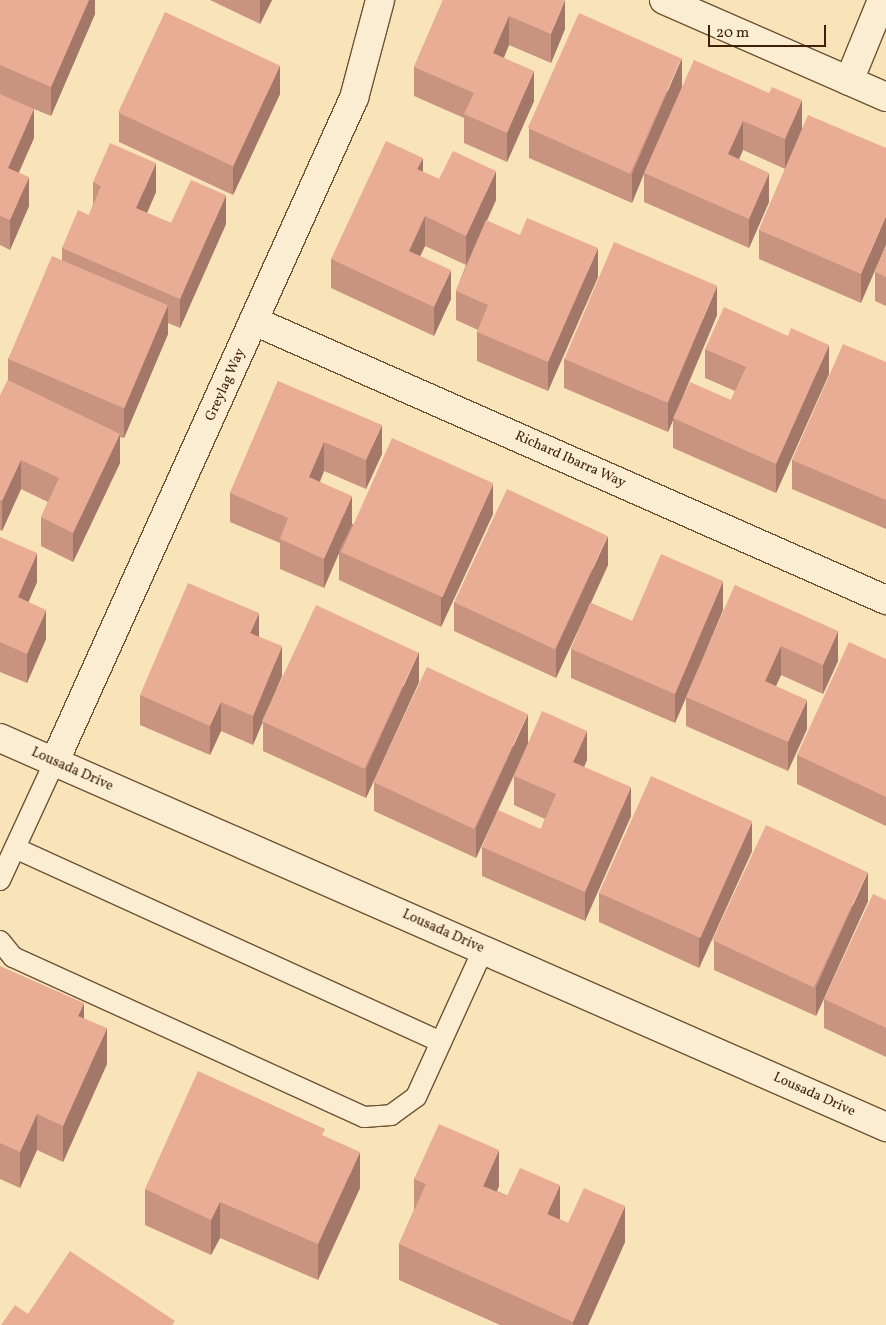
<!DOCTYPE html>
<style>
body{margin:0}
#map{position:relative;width:886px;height:1325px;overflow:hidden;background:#f9e4ba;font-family:Vollkorn,serif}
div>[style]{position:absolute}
.roads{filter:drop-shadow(1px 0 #6e5234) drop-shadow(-1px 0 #6e5234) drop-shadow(0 1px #6e5234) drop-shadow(0 -1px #6e5234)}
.lane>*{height:20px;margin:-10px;padding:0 10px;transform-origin:10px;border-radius:10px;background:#fbedd2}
.street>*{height:28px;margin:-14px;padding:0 14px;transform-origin:14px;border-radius:14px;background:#fbedd2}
.wall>*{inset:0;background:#c89480}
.shaded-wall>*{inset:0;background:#a37868}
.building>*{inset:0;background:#e9ac95;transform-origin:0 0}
span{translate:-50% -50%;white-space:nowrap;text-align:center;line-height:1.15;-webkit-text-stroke:5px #fbedd2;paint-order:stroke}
.street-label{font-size:14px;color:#402108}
.scale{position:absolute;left:708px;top:25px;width:118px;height:22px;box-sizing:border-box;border:2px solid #402108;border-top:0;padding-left:6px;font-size:15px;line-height:18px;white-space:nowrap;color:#402108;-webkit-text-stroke:4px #fbedd2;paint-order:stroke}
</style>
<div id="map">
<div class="roads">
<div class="lane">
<i style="left:15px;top:848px;width:468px;rotate:24.5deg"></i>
<i style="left:0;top:880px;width:129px;rotate:-65.2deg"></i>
<i style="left:0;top:941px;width:21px;rotate:51deg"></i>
<i style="left:13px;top:957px;width:386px;rotate:24.5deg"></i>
<i style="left:364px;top:1117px;width:27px;rotate:-4deg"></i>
<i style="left:391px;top:1115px;width:31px;rotate:-36deg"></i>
<i style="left:416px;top:1097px;width:162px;rotate:-65.5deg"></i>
</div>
<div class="street">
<i style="left:664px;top:0;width:242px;rotate:23.6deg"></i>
<i style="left:849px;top:81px;width:87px;rotate:-67.8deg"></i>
<i style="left:254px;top:321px;width:691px;rotate:23.82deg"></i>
<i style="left:0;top:738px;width:968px;rotate:23.7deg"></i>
<i style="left:54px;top:763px;width:730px;rotate:-65.72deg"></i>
<i style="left:354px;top:98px;width:101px;rotate:-75.1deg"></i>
</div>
</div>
<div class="wall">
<i style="clip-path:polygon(0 0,95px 0,95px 14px,51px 116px,34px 109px,34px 138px,19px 172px,29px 206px,10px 250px,0 245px)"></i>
<i style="clip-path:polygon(210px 0,272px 0,260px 24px)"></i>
<i style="clip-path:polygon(443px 0,565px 29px,551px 63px,509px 45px,504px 58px,534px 101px,507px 162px,464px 143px,464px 118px,414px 96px,414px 67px)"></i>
<i style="clip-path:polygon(682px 87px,802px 128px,886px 148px,861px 303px,759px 259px,759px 230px,785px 169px,743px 150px,739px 159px,769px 202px,749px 248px,644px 202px,644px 174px,632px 203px,529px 158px,529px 129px)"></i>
<i style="clip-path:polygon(280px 94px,233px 195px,119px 142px,119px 113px)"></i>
<i style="clip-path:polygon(423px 172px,439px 179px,496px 200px,487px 221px,598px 277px,548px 391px,477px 361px,477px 332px,478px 330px,456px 320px,456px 291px,466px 265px,425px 246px,420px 256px,451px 299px,434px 336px,331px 288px,331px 259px)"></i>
<i style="clip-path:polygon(93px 182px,156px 192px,147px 213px,171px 223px,226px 224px,180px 328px,168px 323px,168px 334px,124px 438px,120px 437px,120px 463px,73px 562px,41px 546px,41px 517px,48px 502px,21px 489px,2px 531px,0 530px,0 396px,8px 380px,8px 359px,62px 260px,62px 248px,89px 215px,93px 205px)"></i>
<i style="clip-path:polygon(886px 246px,886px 306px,875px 301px,875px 272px)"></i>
<i style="clip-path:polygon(717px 315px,668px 432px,564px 388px,564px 359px)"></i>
<i style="clip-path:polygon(705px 349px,829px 374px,776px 493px,673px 448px,673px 418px,731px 400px,735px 391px,705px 378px)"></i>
<i style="clip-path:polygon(886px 362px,886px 529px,792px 489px,792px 460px)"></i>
<i style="clip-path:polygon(278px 381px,382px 454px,366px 489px,324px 471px,320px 482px,352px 524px,493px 514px,441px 627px,339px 580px,339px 553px,324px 588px,280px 569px,280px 543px,230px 522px,230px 493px)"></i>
<i style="clip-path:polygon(0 537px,37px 582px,28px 602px,46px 639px,27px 683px,0 672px)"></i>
<i style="clip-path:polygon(608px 565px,591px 603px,632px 621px,723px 610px,701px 663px,735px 585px,838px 661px,823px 694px,781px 675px,776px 686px,807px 729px,788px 771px,686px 726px,686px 698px,675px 723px,571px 678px,571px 649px,588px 609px,556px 678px,454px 631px,454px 602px)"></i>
<i style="clip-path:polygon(259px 636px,282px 676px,253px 745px,221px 731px,210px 755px,140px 725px,140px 695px)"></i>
<i style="clip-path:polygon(886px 659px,886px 826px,797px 784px,797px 755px)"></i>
<i style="clip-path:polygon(419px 682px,366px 798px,263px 751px,263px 722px)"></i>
<i style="clip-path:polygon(528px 742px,587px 760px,584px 767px,631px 816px,585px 921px,482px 876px,482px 847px,541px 829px,545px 819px,514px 805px,514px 776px,518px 767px,476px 858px,374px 811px,374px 782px)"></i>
<i style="clip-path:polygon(752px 851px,699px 968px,599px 922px,599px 893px)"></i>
<i style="clip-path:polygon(886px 900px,886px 1057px,824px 1028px,824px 999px)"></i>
<i style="clip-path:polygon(868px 901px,816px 1016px,714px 970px,714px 941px)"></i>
<i style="clip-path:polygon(0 966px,84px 1018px,107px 1064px,63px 1162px,37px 1150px,20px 1188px,0 1179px)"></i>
<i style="clip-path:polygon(325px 1136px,360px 1188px,318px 1280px,220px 1238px,211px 1255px,145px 1225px,145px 1189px)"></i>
<i style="clip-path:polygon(414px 1179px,499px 1186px,497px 1191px,568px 1223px,625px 1242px,588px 1325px,500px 1325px,399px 1280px,399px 1244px,414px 1210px)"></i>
</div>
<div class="shaded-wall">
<i style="clip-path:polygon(89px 0,95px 0,95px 14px,51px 116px,51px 87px)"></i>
<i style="clip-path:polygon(260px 0,272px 0,260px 24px)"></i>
<i style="clip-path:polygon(565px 0,565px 29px,551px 63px,551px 34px)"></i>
<i style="clip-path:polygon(509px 16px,509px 45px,493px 82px,493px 53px)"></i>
<i style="clip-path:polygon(682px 58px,682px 87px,644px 173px,632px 203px,632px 174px)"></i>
<i style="clip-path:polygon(280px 65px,280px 94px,233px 195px,233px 166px)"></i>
<i style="clip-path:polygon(534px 71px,534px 101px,507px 162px,507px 133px)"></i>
<i style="clip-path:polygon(802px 100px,802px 129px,785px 169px,785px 139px)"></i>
<i style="clip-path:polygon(34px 109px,34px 138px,8px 197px,8px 168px)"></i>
<i style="clip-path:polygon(743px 121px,743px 150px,728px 184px,728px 154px)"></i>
<i style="clip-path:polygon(423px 158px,423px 187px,417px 169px)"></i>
<i style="clip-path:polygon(156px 163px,156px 192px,136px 238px,136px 208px)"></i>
<i style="clip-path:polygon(496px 171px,496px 200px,466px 265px,466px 236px)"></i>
<i style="clip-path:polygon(769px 173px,769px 202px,749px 248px,749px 219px)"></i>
<i style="clip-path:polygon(29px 177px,29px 206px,10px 250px,10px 220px)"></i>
<i style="clip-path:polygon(226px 195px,226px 224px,180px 328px,180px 299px)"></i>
<i style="clip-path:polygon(425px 216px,425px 246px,409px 280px,409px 251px)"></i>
<i style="clip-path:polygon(886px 216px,886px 245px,861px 303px,861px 274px)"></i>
<i style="clip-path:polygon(598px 248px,598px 277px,548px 391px,548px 362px)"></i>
<i style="clip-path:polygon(451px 270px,451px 299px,434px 336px,434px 307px)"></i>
<i style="clip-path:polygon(717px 286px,717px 315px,668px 432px,668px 403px)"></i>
<i style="clip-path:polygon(168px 305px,168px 334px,124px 438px,124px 409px)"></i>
<i style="clip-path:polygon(829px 345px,829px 374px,776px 493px,776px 464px)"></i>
<i style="clip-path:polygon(382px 425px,382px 454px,366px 489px,366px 460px)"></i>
<i style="clip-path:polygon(120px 434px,120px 463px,73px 562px,73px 533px)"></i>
<i style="clip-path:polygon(324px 442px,324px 471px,309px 507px,309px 477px)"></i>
<i style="clip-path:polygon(21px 460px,21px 489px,2px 531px,2px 501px)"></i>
<i style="clip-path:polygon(493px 484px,493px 514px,441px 627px,441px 598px)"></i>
<i style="clip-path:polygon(352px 496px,352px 525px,339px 551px,339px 553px,324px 588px,324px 559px)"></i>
<i style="clip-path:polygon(608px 536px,608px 565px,556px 678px,556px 649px)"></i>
<i style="clip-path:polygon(37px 553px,37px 582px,18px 627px,18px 597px)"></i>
<i style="clip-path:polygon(723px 581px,723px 610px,675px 723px,675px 694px)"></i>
<i style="clip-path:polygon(46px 610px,46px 639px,27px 683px,27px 654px)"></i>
<i style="clip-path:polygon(259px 613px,259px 643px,250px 633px)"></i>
<i style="clip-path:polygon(838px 631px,838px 661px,823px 694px,823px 665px)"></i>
<i style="clip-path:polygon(282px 646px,282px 676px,253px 745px,253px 716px)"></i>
<i style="clip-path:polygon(781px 646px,781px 675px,765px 710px,765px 681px)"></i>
<i style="clip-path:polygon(419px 652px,419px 682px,366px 798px,366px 769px)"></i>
<i style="clip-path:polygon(807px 700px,807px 729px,788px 771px,788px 742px)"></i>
<i style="clip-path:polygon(221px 702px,221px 731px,210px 755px,210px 726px)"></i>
<i style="clip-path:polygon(528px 714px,528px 743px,476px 858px,476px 828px)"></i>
<i style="clip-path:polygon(587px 731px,587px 760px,573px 791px,573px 762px)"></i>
<i style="clip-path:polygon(631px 787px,631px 816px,585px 921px,585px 892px)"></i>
<i style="clip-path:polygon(752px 822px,752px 851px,699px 968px,699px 938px)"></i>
<i style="clip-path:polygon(868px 872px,868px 901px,816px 1016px,816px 987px)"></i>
<i style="clip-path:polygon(84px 1003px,84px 1039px,78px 1016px)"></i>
<i style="clip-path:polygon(107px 1028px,107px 1064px,63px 1162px,63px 1126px)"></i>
<i style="clip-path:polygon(37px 1114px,37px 1150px,20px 1188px,20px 1152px)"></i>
<i style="clip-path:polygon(499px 1150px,499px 1186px,483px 1221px,483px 1186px)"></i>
<i style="clip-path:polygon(360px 1152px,360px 1188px,318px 1280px,318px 1244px)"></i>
<i style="clip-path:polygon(560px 1185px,560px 1221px,547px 1214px)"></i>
<i style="clip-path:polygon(220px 1202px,220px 1238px,211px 1255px,211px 1220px)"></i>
<i style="clip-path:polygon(625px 1206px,625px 1242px,588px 1325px,573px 1325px,573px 1322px)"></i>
</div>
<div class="building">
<i style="clip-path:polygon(0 0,89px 0,51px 87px,0 65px)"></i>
<i style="clip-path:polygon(443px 0,565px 0,551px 34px,509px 16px,493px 53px,534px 71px,507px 133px,464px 114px,474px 93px,414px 67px)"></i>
<i style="left:165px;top:12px;width:127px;height:111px;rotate:25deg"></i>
<i style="left:579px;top:13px;width:112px;height:126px;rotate:24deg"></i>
<i style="clip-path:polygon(694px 60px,769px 93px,772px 87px,802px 100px,785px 139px,743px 121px,728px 154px,769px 173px,749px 219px,644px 173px)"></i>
<i style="clip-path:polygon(0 94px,34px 109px,8px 168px,29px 177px,10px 220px,0 216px)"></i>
<i style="clip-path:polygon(808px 115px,886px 148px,886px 216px,861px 274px,759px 230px)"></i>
<i style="clip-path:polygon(386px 141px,423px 158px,417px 169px,439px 179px,453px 151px,496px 171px,466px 236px,425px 216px,409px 251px,451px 270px,434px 307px,331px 259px)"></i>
<i style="clip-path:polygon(110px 143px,156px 163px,136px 208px,171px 223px,191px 180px,226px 195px,180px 299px,62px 248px,78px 210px,89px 215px,101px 186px,93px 182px)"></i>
<i style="clip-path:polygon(527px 218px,598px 248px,548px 362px,477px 332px,488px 305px,456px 291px,486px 220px,520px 235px)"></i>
<i style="left:614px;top:242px;width:112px;height:127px;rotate:23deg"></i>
<i style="clip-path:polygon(886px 246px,886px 277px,875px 272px)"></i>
<i style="left:52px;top:256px;width:126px;height:112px;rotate:23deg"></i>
<i style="clip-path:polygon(724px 307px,788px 336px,791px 328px,829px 345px,776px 464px,673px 418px,690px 382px,731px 400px,746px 367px,705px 349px)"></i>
<i style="clip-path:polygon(843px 344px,886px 362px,886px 500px,792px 460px)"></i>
<i style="clip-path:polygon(8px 380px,120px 434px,73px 533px,41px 517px,59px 478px,21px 460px,2px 501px,0 500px,0 396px)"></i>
<i style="clip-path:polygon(278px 381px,382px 425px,366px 460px,324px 442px,309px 477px,352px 496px,324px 559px,280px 539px,288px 518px,230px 493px)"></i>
<i style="left:392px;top:438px;width:111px;height:125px;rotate:24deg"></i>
<i style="left:507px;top:489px;width:111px;height:125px;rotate:25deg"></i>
<i style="clip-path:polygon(0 537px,37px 553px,18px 597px,46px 610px,27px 654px,0 642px)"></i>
<i style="clip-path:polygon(661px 554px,723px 581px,675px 694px,571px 649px,590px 603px,632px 621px)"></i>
<i style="clip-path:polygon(188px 583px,259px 613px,250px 633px,282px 646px,253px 716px,221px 702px,210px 726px,140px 695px)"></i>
<i style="clip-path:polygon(735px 585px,838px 631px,823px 665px,781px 646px,765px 681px,807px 700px,788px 742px,686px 697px)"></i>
<i style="left:316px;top:605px;width:113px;height:128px;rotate:25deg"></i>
<i style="clip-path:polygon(849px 642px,886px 659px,886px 797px,797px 755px)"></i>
<i style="left:427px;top:667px;width:111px;height:127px;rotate:25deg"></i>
<i style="clip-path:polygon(542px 711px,587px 731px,573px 762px,631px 787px,585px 892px,482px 847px,498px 810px,541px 829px,556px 794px,514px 776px)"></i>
<i style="left:651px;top:776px;width:111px;height:128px;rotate:24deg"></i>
<i style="left:766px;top:825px;width:112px;height:127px;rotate:25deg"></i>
<i style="clip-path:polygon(873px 894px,886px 900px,886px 1028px,824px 999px)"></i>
<i style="clip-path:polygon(0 966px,84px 1003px,78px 1016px,107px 1028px,63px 1126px,37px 1114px,20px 1152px,0 1143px)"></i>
<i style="clip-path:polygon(198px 1071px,325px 1129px,322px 1135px,360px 1152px,318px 1244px,220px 1202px,211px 1220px,145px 1189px)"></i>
<i style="clip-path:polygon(439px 1124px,499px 1150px,483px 1186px,507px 1196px,520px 1168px,560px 1185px,547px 1214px,568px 1223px,584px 1188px,625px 1206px,573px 1322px,399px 1244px,426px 1184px,414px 1179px)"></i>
<i style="clip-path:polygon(70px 1251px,175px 1321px,172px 1325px,1px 1325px,15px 1305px,28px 1314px)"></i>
</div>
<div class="street-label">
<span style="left:226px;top:385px;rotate:-66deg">Greylag Way</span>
<span style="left:570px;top:460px;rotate:24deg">Richard Ibarra Way</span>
<span style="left:72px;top:770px;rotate:24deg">Lousada Drive</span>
<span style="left:443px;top:932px;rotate:24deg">Lousada Drive</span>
<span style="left:814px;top:1095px;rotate:24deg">Lousada Drive</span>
</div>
<div class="scale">20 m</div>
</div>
